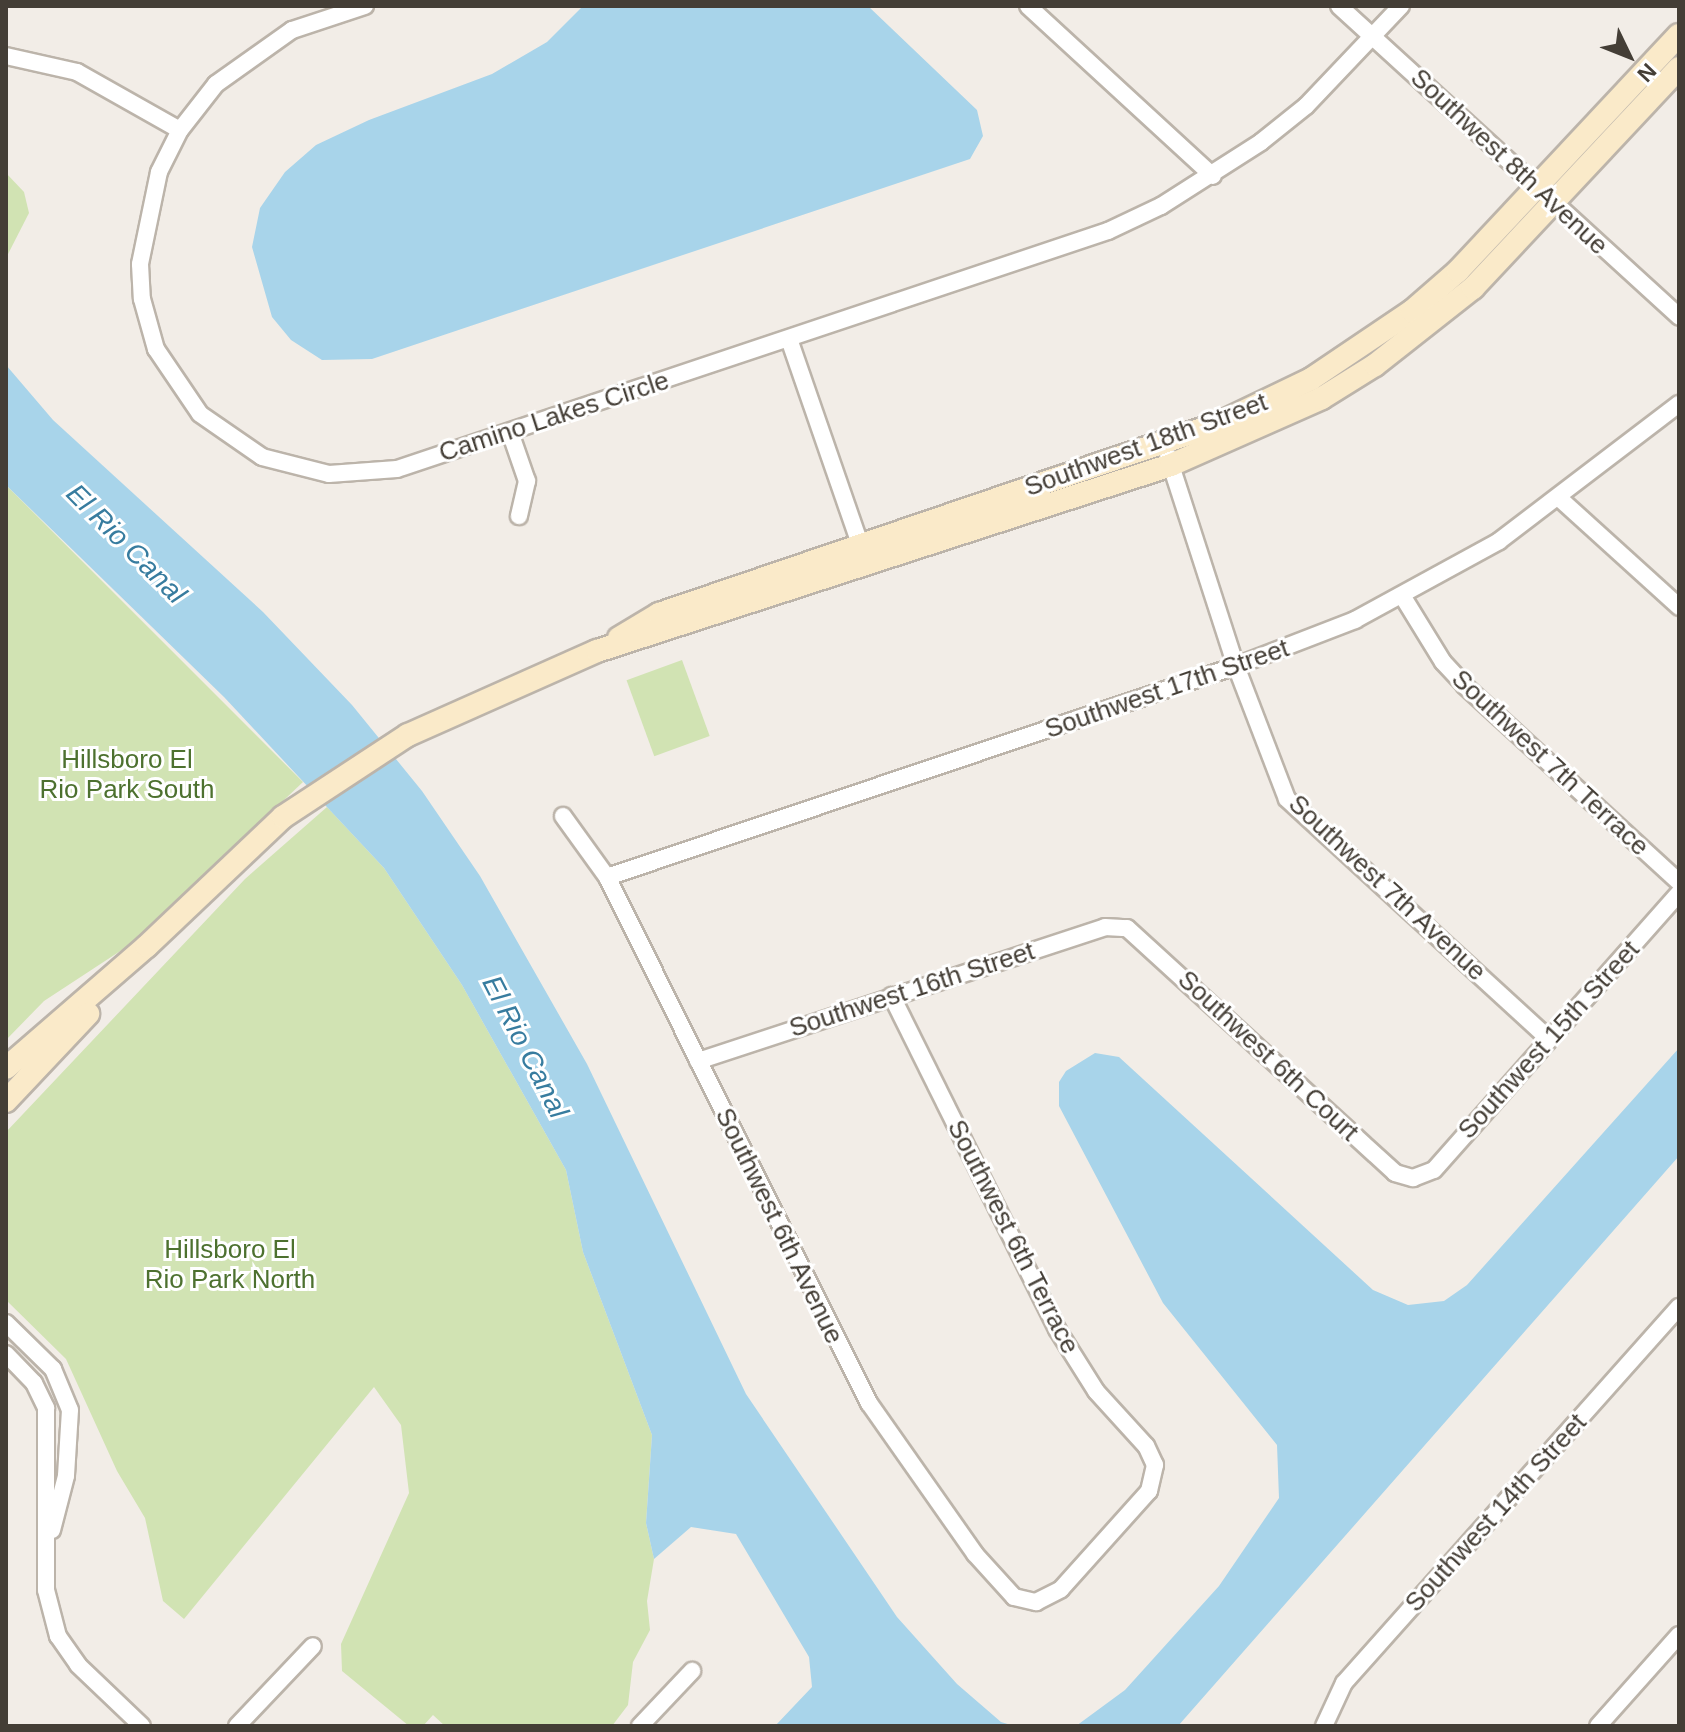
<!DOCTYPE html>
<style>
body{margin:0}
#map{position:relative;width:1685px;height:1732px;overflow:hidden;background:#f2ede7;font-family:Helvetica,sans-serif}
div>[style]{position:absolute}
.green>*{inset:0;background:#d1e3b3;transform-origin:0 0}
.water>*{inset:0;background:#a8d4ea}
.roads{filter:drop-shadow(2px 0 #bcb4aa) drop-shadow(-2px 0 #bcb4aa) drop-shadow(0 2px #bcb4aa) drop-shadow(0 -2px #bcb4aa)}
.street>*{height:16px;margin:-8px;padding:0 8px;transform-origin:8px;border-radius:8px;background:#fff}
.secondary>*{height:22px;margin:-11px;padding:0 11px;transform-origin:11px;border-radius:11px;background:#faeac9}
span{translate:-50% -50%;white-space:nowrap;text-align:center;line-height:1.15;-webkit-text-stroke:6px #fff;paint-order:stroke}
.street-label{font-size:26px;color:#443e36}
.park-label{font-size:26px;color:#4d712f}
.water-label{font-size:28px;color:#377c9f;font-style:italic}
.frame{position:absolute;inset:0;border:8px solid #443e36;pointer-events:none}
.north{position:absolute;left:1589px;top:16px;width:80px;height:80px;-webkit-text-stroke:6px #fff;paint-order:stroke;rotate:133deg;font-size:22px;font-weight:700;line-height:32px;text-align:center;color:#443e36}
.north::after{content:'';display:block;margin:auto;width:28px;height:36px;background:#443e36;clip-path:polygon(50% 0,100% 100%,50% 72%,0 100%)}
</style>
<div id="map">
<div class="green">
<i style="clip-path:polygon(6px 173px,24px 192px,29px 213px,6px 258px)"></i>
<i style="clip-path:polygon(6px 485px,303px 782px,134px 942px,44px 1001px,6px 1040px)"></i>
<i style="left:682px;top:660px;width:81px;height:59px;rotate:70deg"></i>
<i style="clip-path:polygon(327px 807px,384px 868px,462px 985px,566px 1170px,583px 1252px,652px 1435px,646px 1523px,654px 1559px,647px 1601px,650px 1630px,633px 1662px,628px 1705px,612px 1726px,445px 1726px,433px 1715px,423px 1726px,409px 1726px,342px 1671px,341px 1644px,409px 1493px,401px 1425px,374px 1387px,184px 1619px,163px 1601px,145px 1518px,117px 1471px,66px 1359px,6px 1300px,6px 1132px,245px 879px)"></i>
</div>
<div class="water">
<i style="clip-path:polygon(583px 6px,868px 6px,977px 110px,983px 136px,970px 159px,372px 359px,322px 360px,291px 340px,272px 317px,252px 247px,260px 208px,285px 172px,316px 145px,369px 120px,492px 74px,547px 42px)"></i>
<i style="clip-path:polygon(6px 365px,53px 420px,263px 612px,352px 705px,422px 791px,480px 876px,587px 1064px,746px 1394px,897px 1617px,957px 1684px,1001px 1722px,1014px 1726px,775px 1726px,812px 1687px,809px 1657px,736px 1534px,691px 1527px,654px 1559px,646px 1523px,652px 1435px,583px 1252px,566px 1170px,462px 985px,384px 868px,224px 697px,6px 485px)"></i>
<i style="clip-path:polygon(1679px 1048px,1679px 1156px,1178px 1726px,1076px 1726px,1125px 1690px,1219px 1586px,1279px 1498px,1277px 1445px,1163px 1303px,1059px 1106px,1059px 1082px,1066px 1071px,1095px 1053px,1119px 1057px,1373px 1290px,1408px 1305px,1444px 1301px,1467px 1285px)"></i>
</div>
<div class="roads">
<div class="street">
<i style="left:365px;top:6px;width:77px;rotate:161.8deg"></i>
<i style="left:292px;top:30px;width:93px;rotate:144.6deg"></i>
<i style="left:216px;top:84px;width:58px;rotate:128deg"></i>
<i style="left:180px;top:130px;width:47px;rotate:116.6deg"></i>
<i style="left:159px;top:172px;width:94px;rotate:101.7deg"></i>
<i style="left:140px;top:264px;width:35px;rotate:87deg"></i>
<i style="left:142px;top:299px;width:52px;rotate:74.4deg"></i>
<i style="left:156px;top:349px;width:78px;rotate:55.9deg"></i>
<i style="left:200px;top:414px;width:75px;rotate:34.7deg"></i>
<i style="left:262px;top:457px;width:69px;rotate:14.2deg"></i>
<i style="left:329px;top:474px;width:68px;rotate:-4.2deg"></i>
<i style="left:397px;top:469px;width:750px;rotate:-18.51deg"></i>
<i style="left:1108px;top:231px;width:59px;rotate:-25.3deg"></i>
<i style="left:1161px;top:206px;width:119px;rotate:-32.6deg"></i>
<i style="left:1261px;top:142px;width:58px;rotate:-38.7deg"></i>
<i style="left:1306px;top:106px;width:138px;rotate:-46.5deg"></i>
<i style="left:1028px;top:6px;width:251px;rotate:42.6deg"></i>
<i style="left:1339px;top:6px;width:461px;rotate:42.4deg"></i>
<i style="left:6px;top:56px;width:73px;rotate:12.7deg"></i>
<i style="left:77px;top:72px;width:118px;rotate:29.4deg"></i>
<i style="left:789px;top:339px;width:226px;rotate:70.9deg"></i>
<i style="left:510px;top:432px;width:52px;rotate:70.9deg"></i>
<i style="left:527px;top:481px;width:36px;rotate:103deg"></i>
<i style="left:1168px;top:456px;width:221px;rotate:72.1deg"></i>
<i style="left:1236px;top:666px;width:142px;rotate:69deg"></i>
<i style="left:1287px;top:799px;width:355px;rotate:42.5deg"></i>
<i style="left:1559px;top:498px;width:162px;rotate:42.2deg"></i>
<i style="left:1403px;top:597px;width:76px;rotate:58.4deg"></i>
<i style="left:1443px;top:662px;width:33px;rotate:47deg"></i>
<i style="left:1465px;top:686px;width:290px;rotate:42.5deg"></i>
<i style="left:563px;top:816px;width:75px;rotate:54.2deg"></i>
<i style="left:607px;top:877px;width:588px;rotate:63.52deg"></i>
<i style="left:869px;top:1403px;width:184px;rotate:54.9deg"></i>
<i style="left:975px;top:1554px;width:58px;rotate:47.8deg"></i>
<i style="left:1014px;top:1597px;width:23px;rotate:13deg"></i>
<i style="left:1036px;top:1602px;width:28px;rotate:-27deg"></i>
<i style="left:1061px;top:1589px;width:132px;rotate:-48.1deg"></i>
<i style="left:1149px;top:1491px;width:27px;rotate:-77deg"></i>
<i style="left:1155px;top:1465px;width:21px;rotate:-115deg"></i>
<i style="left:1146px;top:1446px;width:74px;rotate:-132.3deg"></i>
<i style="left:1096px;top:1391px;width:73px;rotate:-122.2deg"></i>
<i style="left:1057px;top:1329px;width:372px;rotate:-116.4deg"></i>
<i style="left:607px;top:877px;width:663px;rotate:-18.54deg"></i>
<i style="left:1236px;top:666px;width:128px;rotate:-21.1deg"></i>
<i style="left:1355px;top:620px;width:164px;rotate:-28.7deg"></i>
<i style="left:1499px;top:541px;width:226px;rotate:-37.3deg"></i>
<i style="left:698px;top:1061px;width:428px;rotate:-18.2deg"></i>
<i style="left:1105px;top:927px;width:22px;rotate:3deg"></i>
<i style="left:1127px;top:928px;width:363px;rotate:42.4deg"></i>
<i style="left:1395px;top:1173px;width:19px;rotate:16deg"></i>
<i style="left:1413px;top:1178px;width:22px;rotate:-21deg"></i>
<i style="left:1434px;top:1170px;width:370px;rotate:-48.5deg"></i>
<i style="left:6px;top:1323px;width:66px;rotate:44.4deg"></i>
<i style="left:53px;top:1369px;width:44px;rotate:67.5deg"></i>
<i style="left:70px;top:1410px;width:66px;rotate:93.5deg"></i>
<i style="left:66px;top:1476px;width:56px;rotate:104.5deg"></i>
<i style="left:6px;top:1354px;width:40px;rotate:46deg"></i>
<i style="left:34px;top:1383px;width:28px;rotate:64deg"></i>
<i style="left:46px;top:1408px;width:182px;rotate:90deg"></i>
<i style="left:46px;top:1590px;width:48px;rotate:75.4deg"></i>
<i style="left:58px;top:1636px;width:35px;rotate:55deg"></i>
<i style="left:78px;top:1665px;width:88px;rotate:43.6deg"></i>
<i style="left:237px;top:1726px;width:110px;rotate:-46.5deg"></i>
<i style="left:640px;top:1726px;width:76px;rotate:-46.6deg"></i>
<i style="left:1324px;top:1726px;width:47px;rotate:-65.1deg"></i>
<i style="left:1344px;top:1683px;width:504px;rotate:-48.3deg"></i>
<i style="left:1598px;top:1726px;width:122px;rotate:-48.3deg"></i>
</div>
<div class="secondary">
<i style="left:619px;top:638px;width:47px;rotate:-31deg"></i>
<i style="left:659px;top:614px;width:593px;rotate:-18.8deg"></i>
<i style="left:1220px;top:423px;width:101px;rotate:-25.8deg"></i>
<i style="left:1311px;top:379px;width:122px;rotate:-34deg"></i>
<i style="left:1412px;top:311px;width:61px;rotate:-41deg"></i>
<i style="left:1458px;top:271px;width:323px;rotate:-46.9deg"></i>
<i style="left:6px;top:1068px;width:186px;rotate:-40.9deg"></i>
<i style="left:147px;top:946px;width:187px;rotate:-43.5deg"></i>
<i style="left:283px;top:817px;width:149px;rotate:-33.3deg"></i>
<i style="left:408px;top:735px;width:207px;rotate:-24deg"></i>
<i style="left:597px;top:651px;width:603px;rotate:-17.95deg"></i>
<i style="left:1171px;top:465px;width:165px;rotate:-23.9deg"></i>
<i style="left:1322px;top:398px;width:62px;rotate:-31.9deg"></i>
<i style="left:1375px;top:365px;width:125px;rotate:-38.2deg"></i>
<i style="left:1473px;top:288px;width:301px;rotate:-46.9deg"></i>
<i style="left:6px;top:1101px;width:120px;rotate:-46.7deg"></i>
</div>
</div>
<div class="street-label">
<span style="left:1509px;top:162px;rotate:43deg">Southwest 8th Avenue</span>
<span style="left:554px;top:417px;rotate:-18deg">Camino Lakes Circle</span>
<span style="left:1146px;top:445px;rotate:-20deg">Southwest 18th Street</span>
<span style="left:1167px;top:689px;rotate:-19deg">Southwest 17th Street</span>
<span style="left:1550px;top:763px;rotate:43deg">Southwest 7th Terrace</span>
<span style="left:1387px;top:888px;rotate:43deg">Southwest 7th Avenue</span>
<span style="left:912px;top:990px;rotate:-18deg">Southwest 16th Street</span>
<span style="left:1549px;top:1040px;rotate:-48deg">Southwest 15th Street</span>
<span style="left:1268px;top:1056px;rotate:43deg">Southwest 6th Court</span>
<span style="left:779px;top:1226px;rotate:64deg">Southwest 6th Avenue</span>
<span style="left:1013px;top:1237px;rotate:63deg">Southwest 6th Terrace</span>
<span style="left:1496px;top:1513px;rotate:-48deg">Southwest 14th Street</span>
</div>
<div class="park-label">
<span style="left:127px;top:775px">Hillsboro El<br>Rio Park South</span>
<span style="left:230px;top:1265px">Hillsboro El<br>Rio Park North</span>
</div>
<div class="water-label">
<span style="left:126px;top:544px;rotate:45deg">El Rio Canal</span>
<span style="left:525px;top:1047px;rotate:63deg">El Rio Canal</span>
</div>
<div class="frame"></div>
<div class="north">N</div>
</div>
